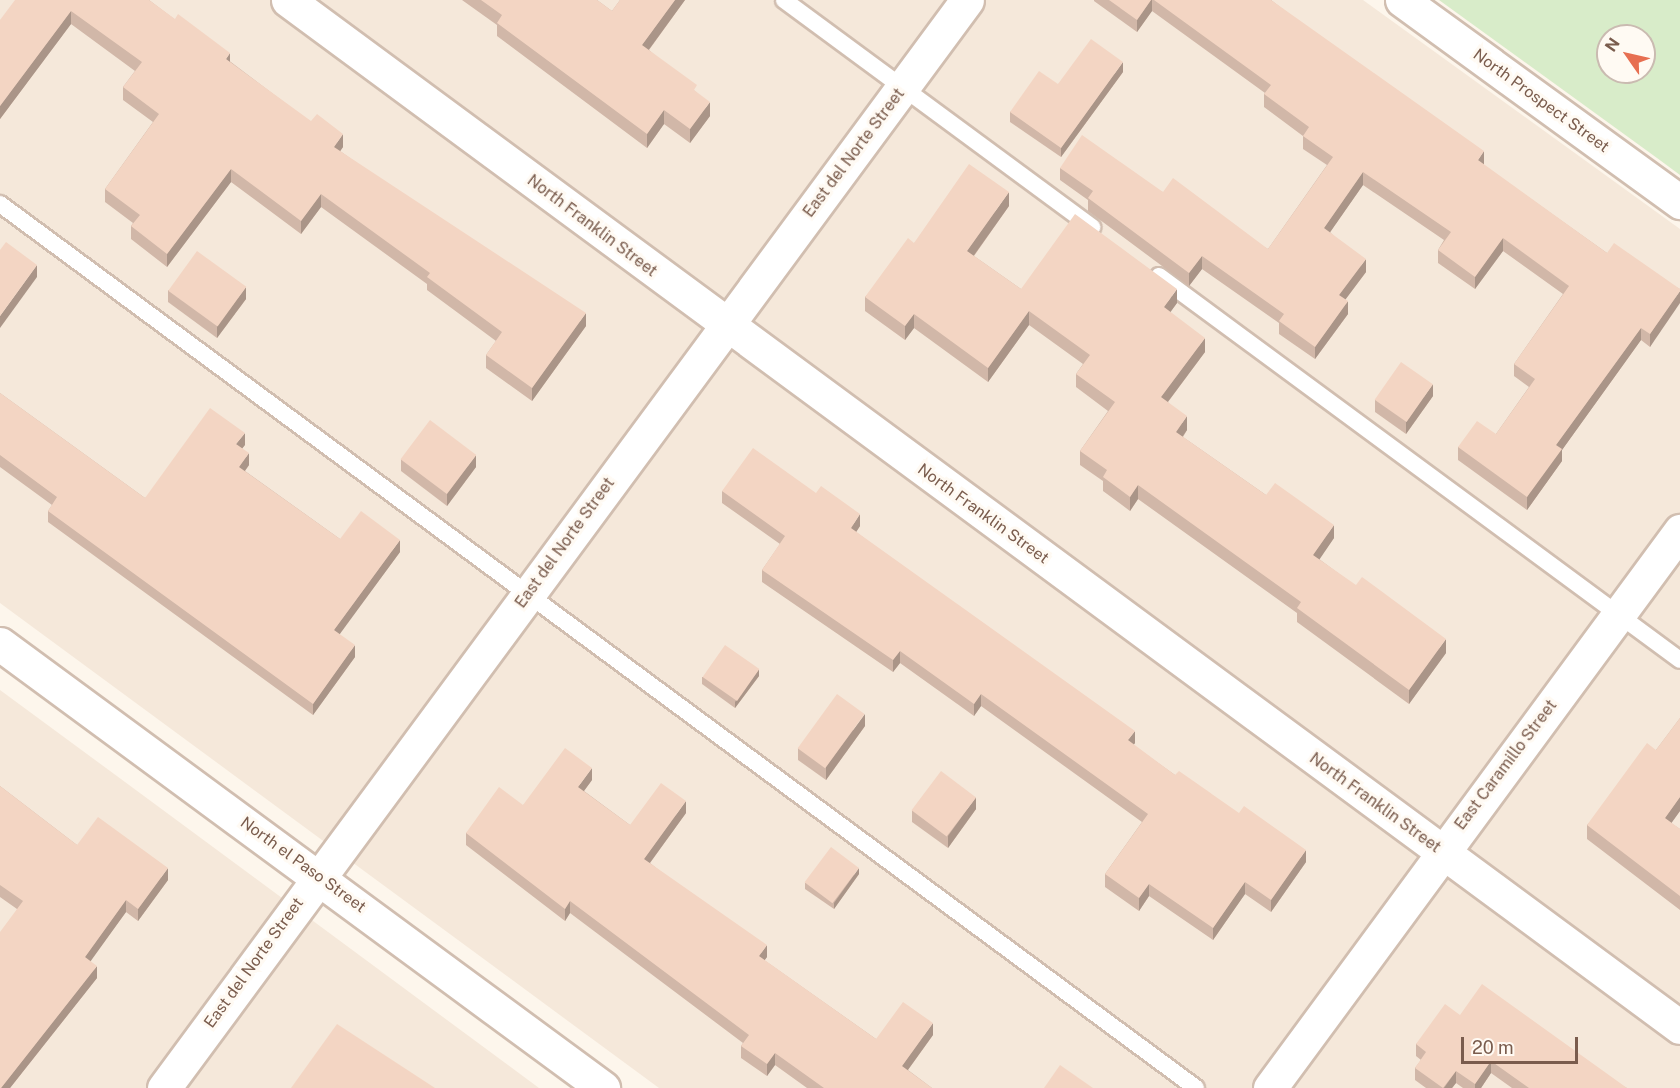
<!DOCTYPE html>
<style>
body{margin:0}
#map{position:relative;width:1680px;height:1088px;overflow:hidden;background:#fdf6ec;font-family:"Public Sans",sans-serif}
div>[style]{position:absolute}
.residential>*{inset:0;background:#f5e8da}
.green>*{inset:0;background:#d8ecc9}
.roads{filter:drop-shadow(2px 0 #d1beb0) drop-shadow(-2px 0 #d1beb0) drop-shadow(0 2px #d1beb0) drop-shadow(0 -2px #d1beb0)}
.service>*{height:16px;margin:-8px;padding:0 8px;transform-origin:8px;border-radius:8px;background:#fff}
.minor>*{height:33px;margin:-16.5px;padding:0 16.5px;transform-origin:16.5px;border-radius:16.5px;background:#fff}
.tertiary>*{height:33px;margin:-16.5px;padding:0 16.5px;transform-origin:16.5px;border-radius:16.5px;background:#fff}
.wall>*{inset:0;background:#d1b7a8}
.shaded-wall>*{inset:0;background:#aa9588}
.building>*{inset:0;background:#f3d5c3;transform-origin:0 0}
span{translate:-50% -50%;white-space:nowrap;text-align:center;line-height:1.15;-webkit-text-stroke:6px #fffaf3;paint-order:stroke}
.street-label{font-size:16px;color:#7a5c4d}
.north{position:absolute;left:1596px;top:24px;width:60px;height:60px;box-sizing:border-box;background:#fffaf3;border:2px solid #cabbb1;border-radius:50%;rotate:304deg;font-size:16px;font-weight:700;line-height:24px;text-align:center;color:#7a5c4d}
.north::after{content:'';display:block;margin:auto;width:21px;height:27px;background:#e76f51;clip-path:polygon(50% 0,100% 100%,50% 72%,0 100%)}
.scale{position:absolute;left:1461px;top:1037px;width:117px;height:27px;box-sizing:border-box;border:3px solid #7a5c4d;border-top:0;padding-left:8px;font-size:18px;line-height:21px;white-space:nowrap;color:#7a5c4d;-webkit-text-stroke:4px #fffaf3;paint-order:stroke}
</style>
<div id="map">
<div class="residential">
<i style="clip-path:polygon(0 0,1363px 0,1680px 229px,1680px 1088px,659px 1088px,0 603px)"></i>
<i style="clip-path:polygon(0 690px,125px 782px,539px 1088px,0 1088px)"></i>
</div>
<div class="green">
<i style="clip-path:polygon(evenodd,1439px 0,1680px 0,1680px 175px,1657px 158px,1439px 0,1608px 36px,1644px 36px,1644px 72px,1608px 72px,1608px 36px)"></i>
</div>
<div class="roads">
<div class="service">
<i style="left:784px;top:0;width:383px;rotate:36.4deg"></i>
<i style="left:0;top:204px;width:1487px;rotate:36.47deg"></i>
<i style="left:1159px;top:276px;width:647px;rotate:36.39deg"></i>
</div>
<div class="minor">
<i style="left:288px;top:0;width:1730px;rotate:36.42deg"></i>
<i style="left:1402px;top:0;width:344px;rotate:36deg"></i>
<i style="left:164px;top:1088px;width:1352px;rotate:-53.57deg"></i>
<i style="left:1270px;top:1088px;width:692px;rotate:-53.64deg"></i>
</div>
<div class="tertiary">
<i style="left:0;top:644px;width:749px;rotate:36.36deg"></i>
</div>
</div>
<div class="wall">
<i style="clip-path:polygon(149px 0,343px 147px,340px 151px,586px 326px,532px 401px,486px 368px,486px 355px,496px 341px,427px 290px,427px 284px,321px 207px,301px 234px,231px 182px,167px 267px,131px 239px,131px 226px,133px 223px,105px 202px,105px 189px,153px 122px,123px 100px,123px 87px,135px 71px,71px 24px,0 119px,0 20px)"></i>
<i style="clip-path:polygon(462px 0,597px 0,612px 11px,620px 0,685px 0,649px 50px,697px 93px,710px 116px,690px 143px,664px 124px,647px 148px,497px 36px,497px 25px)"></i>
<i style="clip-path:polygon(1094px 0,1271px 0,1484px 164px,1483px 165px,1607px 253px,1680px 289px,1650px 347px,1641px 340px,1562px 450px,1562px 461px,1527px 510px,1458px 460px,1458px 447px,1496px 434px,1529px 387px,1514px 376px,1514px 364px,1563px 294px,1503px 251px,1475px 289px,1438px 263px,1438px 250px,1444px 240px,1363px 185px,1330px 232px,1366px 272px,1345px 300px,1348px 314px,1315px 359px,1279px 334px,1279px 323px,1202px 269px,1189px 286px,1088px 211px,1088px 200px,1060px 180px,1060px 168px,1163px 192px,1268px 249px,1327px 165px,1303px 149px,1303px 136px,1264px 107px,1264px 94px,1265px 93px,1152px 11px,1137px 32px,1094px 1px)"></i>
<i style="clip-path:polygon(1123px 72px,1061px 157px,1010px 122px,1010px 112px,1058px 84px)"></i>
<i style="clip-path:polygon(1009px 206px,974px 256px,1021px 289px,1177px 303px,1170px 312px,1205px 352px,1168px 402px,1187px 430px,1183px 437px,1266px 495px,1334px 538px,1319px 559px,1446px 653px,1409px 704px,1297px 622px,1297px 613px,1138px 499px,1130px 511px,1103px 491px,1103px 481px,1080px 465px,1080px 451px,1108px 411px,1076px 387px,1076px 374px,1083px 364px,1029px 325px,988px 382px,914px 328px,905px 340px,865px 311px,865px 297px,914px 243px)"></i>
<i style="clip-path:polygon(168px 290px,246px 299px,217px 338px,168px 302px)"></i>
<i style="clip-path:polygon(0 393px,145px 498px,245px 445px,242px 448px,249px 465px,245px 471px,340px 539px,400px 552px,339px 634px,355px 657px,313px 715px,48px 522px,48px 511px,52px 505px,0 467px)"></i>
<i style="clip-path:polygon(1433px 396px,1406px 434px,1375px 412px,1375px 400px)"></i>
<i style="clip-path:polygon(401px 459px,476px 467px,447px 506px,401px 471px)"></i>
<i style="clip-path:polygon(722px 491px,860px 526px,856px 532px,1135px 743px,1133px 745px,1175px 775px,1306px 862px,1271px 912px,1245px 894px,1213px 940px,1149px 896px,1139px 911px,1105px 887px,1105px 874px,1142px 822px,981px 706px,974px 716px,900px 663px,893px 672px,762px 582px,762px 570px,780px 544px,722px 503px)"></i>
<i style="clip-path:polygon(759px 676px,735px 708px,702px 684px,702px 677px)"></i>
<i style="clip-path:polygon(1680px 718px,1680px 811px,1671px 823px,1680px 829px,1680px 910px,1587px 839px,1587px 825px,1656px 750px)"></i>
<i style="clip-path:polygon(865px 726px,826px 780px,798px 760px,798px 748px)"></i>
<i style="clip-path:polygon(592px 780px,584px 791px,630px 825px,686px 813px,650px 863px,767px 957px,764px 960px,876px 1039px,933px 1035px,908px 1070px,932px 1088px,807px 1088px,775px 1065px,767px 1076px,741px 1058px,741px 1046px,743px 1043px,570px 913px,565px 921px,466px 845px,466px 833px,523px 805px)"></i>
<i style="clip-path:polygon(0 786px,77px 845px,168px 880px,138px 921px,126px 912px,90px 961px,97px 978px,10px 1088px,0 1088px,17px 909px,0 897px)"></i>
<i style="clip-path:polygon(976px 809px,948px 848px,912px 822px,912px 810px)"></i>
<i style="clip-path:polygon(859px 874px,834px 909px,805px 889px,805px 883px)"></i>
<i style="clip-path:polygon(1460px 1015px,1627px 1088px,1512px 1088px,1491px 1073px,1481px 1088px,1463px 1088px,1456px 1083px,1452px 1088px,1426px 1088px,1415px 1080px,1415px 1068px,1421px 1060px,1416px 1056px,1416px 1044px)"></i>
</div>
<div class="shaded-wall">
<i style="clip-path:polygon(675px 0,685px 0,642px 59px,642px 45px)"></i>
<i style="clip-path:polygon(1151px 0,1152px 0,1152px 11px,1137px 32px,1137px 20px)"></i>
<i style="clip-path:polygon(71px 11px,71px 24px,0 119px,0 106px)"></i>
<i style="clip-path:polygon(230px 53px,230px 66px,226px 59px)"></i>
<i style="clip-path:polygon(1123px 62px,1123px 72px,1061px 157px,1061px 148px)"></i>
<i style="clip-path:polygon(710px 102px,710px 116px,690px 143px,690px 129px)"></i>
<i style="clip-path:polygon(664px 110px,664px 124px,647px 148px,647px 134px)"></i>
<i style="clip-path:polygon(343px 134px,343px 147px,334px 160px,334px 147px)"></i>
<i style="clip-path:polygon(1484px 151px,1484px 164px,1478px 173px,1478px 160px)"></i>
<i style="clip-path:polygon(231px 169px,231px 182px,167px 267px,167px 254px)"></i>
<i style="clip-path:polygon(1363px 172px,1363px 185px,1324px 241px,1324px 228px)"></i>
<i style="clip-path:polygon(1009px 192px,1009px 206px,967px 265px,967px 251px)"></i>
<i style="clip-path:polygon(321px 194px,321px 207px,301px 234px,301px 221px)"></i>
<i style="clip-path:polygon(1503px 238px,1503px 251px,1475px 289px,1475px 277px)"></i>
<i style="clip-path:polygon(1202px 256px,1202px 269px,1189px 286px,1189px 273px)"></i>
<i style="clip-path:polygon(1366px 259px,1366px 272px,1339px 308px,1339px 295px)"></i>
<i style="clip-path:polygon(37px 265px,37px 277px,0 328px,0 316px)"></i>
<i style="clip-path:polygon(246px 287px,246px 299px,217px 338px,217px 326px)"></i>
<i style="clip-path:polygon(1177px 289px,1177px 303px,1164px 321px,1164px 307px)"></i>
<i style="clip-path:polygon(1680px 291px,1680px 303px,1650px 347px,1650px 334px)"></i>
<i style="clip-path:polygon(1348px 301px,1348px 314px,1315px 359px,1315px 347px)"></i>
<i style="clip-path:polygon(1029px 311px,1029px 325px,988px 382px,988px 368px)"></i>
<i style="clip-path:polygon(586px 313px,586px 326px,532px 401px,532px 388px)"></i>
<i style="clip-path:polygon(914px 314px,914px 328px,905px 340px,905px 326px)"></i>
<i style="clip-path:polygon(1641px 328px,1641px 340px,1562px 450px,1562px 461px,1527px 510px,1527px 497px,1556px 445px)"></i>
<i style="clip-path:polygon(1205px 338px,1205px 352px,1161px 411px,1161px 397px)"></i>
<i style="clip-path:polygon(1433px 384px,1433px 396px,1406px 434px,1406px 422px)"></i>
<i style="clip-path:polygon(1187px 416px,1187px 430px,1176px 446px,1176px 432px)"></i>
<i style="clip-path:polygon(245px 433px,245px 445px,236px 456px,236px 444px)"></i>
<i style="clip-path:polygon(249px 453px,249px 465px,239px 479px,239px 467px)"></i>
<i style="clip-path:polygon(476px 455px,476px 467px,447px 506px,447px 494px)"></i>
<i style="clip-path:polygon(1138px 485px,1138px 499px,1130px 511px,1130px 497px)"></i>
<i style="clip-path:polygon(860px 514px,860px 526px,851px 540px,851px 528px)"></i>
<i style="clip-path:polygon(1334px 525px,1334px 538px,1313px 569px,1313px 555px)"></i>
<i style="clip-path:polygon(400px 540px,400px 552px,334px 642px,334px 630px)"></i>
<i style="clip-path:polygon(1446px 639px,1446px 653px,1409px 704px,1409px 690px)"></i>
<i style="clip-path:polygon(355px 645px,355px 657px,313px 715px,313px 704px)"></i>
<i style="clip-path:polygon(900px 651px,900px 663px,893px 672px,893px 660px)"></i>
<i style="clip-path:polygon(759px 669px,759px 676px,735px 708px,735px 702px)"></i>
<i style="clip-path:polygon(981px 694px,981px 706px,974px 716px,974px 704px)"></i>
<i style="clip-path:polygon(865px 714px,865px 726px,826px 780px,826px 767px)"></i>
<i style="clip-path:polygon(1135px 731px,1135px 743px,1128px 752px,1128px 740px)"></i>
<i style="clip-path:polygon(592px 768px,592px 780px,578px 799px,578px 787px)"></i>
<i style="clip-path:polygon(976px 797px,976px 809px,948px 848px,948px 836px)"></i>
<i style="clip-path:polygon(1680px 797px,1680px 811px,1665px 832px,1665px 818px)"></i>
<i style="clip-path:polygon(686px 801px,686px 813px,644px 871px,644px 859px)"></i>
<i style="clip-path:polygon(1306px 850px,1306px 862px,1271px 912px,1271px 900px)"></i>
<i style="clip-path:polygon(168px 868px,168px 880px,138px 921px,138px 909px)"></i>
<i style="clip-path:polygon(859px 868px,859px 874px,834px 909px,834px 903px)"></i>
<i style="clip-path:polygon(1245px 882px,1245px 894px,1213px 940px,1213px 928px)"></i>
<i style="clip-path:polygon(1149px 884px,1149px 896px,1139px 911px,1139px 898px)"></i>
<i style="clip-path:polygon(126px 900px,126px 912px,85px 969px,85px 957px)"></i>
<i style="clip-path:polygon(570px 901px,570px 913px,565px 921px,565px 909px)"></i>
<i style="clip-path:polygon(767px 945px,767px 957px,759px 968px,759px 956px)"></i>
<i style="clip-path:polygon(97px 966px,97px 978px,10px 1088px,1px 1088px)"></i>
<i style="clip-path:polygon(933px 1023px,933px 1035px,902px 1078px,902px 1066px)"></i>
<i style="clip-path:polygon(775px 1053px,775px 1065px,767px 1076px,767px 1064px)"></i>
<i style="clip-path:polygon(1491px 1061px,1491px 1073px,1481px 1088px,1475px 1088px,1475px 1084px)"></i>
<i style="clip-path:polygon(1456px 1071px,1456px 1083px,1452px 1088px,1444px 1088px)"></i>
</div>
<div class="building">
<i style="clip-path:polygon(15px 0,149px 0,175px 19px,178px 14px,230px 53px,226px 59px,311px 121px,317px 114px,343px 134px,334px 147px,586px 313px,532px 388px,486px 355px,502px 332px,427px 277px,430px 273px,321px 194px,301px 221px,231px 169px,167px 254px,131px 226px,140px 215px,105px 189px,159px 114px,123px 87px,142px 62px,71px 11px,0 106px,0 20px)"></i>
<i style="clip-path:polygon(481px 0,597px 0,612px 11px,620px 0,675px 0,642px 45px,697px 85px,694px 90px,710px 102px,690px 129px,664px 110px,647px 134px,497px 23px,502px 15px)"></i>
<i style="clip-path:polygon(1109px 0,1151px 0,1137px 20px)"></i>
<i style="clip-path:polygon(1154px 0,1271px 0,1484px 151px,1478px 160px,1607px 253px,1614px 243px,1680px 289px,1680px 291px,1650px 334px,1641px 328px,1556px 445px,1562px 449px,1527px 497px,1458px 447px,1477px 421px,1496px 434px,1535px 379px,1514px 364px,1569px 286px,1503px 238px,1475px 277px,1438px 250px,1451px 232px,1363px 172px,1324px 228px,1366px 259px,1339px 295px,1348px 301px,1315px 347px,1279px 321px,1284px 314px,1202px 256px,1189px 273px,1088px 198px,1093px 191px,1060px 168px,1082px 135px,1163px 192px,1173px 178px,1268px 249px,1333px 157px,1303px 136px,1309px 127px,1264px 94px,1271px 85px)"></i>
<i style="clip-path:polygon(1091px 39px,1123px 62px,1061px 148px,1010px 112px,1039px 71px,1058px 84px)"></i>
<i style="clip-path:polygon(969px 164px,1009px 192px,967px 251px,1021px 289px,1075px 214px,1177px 289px,1164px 307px,1205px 338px,1161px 397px,1187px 416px,1176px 432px,1266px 495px,1275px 483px,1334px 525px,1313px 555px,1356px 585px,1362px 577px,1446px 639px,1409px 690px,1297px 608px,1301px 602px,1138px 485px,1130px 497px,1103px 477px,1107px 470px,1080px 451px,1115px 402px,1076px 374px,1090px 355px,1029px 311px,988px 368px,914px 314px,905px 326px,865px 297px,908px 238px,914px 243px)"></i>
<i style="clip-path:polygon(6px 242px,37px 265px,0 316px,0 250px)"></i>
<i style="left:197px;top:251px;width:61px;height:49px;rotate:36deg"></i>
<i style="left:1401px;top:362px;width:39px;height:46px;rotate:35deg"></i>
<i style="clip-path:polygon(0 393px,145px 498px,210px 408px,245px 433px,236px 444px,249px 453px,239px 467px,340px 539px,361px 511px,400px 540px,334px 630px,355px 645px,313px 704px,48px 511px,57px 497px,0 455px)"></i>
<i style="left:430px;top:420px;width:58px;height:49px;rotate:37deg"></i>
<i style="clip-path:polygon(753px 448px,816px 493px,821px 486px,860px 514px,851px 528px,1135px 731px,1128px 740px,1175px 775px,1179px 771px,1239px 813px,1244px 806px,1306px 850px,1271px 900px,1245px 882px,1213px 928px,1149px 884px,1139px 898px,1105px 874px,1148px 814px,981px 694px,974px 704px,900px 651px,893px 660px,762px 570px,785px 536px,722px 491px)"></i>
<i style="left:725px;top:645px;width:42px;height:39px;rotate:35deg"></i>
<i style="left:837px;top:694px;width:34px;height:67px;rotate:36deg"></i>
<i style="clip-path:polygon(1680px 718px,1680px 797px,1665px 818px,1680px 829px,1680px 896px,1587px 825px,1647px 743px,1656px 750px)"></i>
<i style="clip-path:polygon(565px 748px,592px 768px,578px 787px,630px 825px,661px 783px,686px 801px,644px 859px,767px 945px,759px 956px,876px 1039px,903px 1002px,933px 1023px,902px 1066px,932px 1088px,824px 1088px,775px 1053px,767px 1064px,741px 1046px,749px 1035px,570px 901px,565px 909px,466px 833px,499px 787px,523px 805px)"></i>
<i style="left:941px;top:771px;width:44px;height:49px;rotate:37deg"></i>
<i style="clip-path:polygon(0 786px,77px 845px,98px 817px,168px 868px,138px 909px,126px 900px,85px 957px,97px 966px,1px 1088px,0 1088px,0 932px,23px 901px,0 885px)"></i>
<i style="left:831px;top:847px;width:35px;height:44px;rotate:37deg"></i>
<i style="clip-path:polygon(1482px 984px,1627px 1088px,1529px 1088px,1491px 1061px,1475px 1084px,1456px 1071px,1443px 1088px,1415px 1068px,1426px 1052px,1416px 1044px,1445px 1004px,1460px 1015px)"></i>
<i style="clip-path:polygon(337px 1024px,435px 1088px,291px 1088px)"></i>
<i style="clip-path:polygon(1060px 1065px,1093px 1088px,1044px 1088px)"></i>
</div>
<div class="street-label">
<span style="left:1541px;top:101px;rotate:36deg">North Prospect Street</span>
<span style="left:854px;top:153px;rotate:-53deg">East del Norte Street</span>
<span style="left:592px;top:226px;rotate:37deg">North Franklin Street</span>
<span style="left:983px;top:514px;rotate:36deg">North Franklin Street</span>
<span style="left:565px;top:543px;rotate:-54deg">East del Norte Street</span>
<span style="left:1506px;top:765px;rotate:-53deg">East Caramillo Street</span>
<span style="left:1375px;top:803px;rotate:36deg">North Franklin Street</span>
<span style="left:303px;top:865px;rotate:36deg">North el Paso Street</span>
<span style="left:254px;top:963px;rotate:-54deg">East del Norte Street</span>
</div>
<div class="north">N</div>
<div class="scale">20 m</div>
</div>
